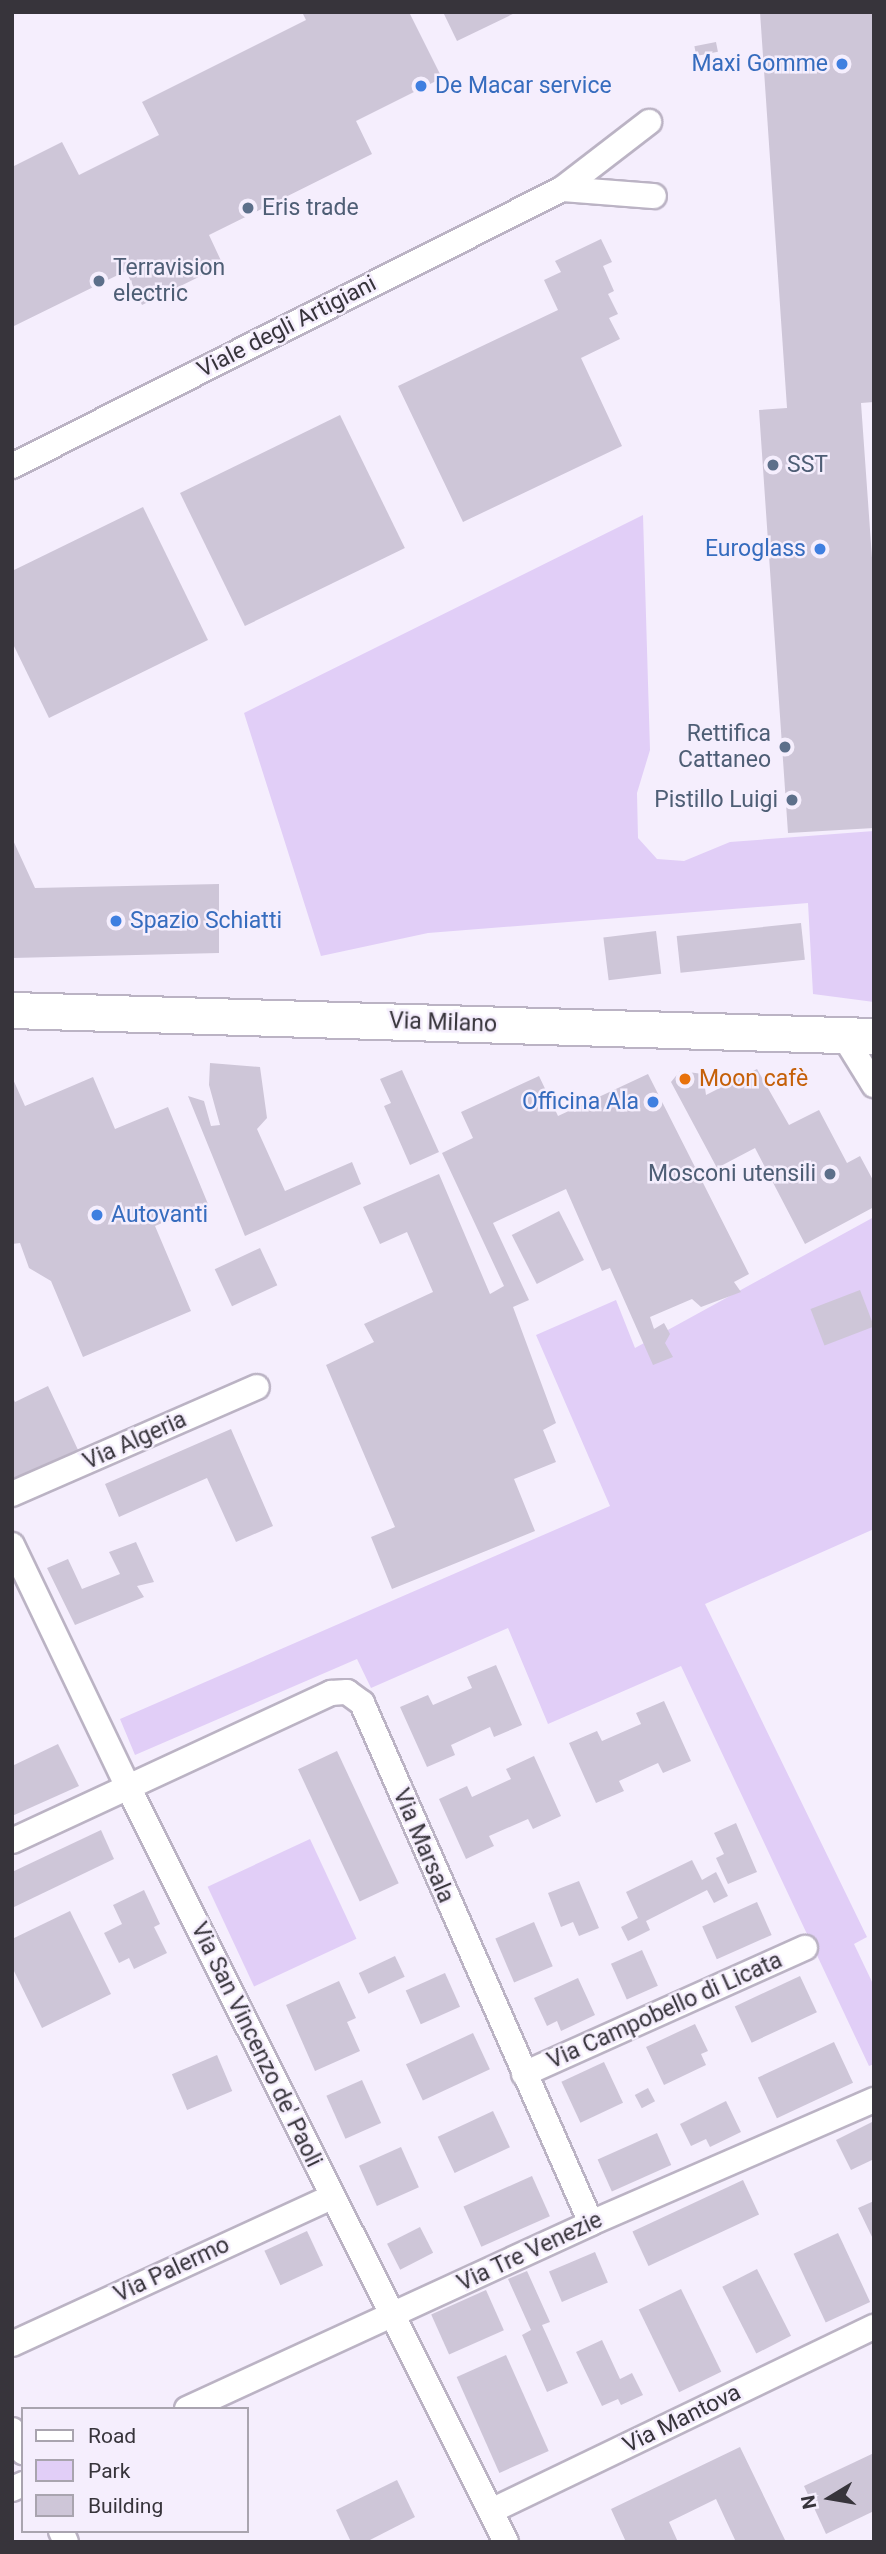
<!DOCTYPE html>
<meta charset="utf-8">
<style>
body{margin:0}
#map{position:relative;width:886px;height:2554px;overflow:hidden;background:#f5eefd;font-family:Roboto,sans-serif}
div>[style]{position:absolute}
.green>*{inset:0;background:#e1cef7;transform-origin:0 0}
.building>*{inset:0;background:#cec6d8;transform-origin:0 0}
.roads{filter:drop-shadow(2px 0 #bbb3c4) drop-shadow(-2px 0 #bbb3c4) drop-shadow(0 2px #bbb3c4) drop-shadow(0 -2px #bbb3c4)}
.minor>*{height:24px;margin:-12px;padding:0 12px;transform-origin:12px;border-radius:12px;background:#fff}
.secondary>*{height:35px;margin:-17.5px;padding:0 17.5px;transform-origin:17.5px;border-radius:17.5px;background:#fff}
.dots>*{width:19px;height:19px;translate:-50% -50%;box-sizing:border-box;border:4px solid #f5eefd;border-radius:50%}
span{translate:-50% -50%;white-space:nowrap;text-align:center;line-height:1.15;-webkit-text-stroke:5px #f5eefd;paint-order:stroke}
.shop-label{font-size:23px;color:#366cbe}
.right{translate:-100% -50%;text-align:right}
.left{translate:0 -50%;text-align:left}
.service-label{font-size:23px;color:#4e5e75}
.street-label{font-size:23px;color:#37343b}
.food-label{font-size:23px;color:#c56008}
.frame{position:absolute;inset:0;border:14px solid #37343b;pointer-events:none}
.legend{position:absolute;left:21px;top:2407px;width:228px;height:126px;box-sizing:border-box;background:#f5eefd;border:2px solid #a9a4af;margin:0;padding:9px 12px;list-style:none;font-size:21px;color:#37343b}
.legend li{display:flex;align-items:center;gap:14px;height:35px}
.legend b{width:35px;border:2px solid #a9a4af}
.north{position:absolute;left:795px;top:2463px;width:70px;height:70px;-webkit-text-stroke:5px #f5eefd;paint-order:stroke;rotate:259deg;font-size:19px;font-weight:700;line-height:28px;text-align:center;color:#37343b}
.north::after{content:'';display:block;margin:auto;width:24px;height:32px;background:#37343b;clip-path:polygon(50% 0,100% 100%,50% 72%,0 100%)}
</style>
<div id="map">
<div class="green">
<i style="clip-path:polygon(643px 515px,650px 750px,637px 793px,638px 838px,657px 859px,684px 861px,730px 842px,874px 831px,874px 1002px,813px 994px,808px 903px,428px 933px,321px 956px,244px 713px)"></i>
<i style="clip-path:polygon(874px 1217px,874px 1529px,705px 1604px,867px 1937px,854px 1944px,874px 1986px,874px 2064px,869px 2066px,681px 1666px,548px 1724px,508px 1628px,371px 1688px,357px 1659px,135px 1755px,120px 1719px,610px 1506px,536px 1335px,616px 1300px,635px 1348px)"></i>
<i style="left:310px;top:1839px;width:110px;height:113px;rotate:65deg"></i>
</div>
<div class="building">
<i style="clip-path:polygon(302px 12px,409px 12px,442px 78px,356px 121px,372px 154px,209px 235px,223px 265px,142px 305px,126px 271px,12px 327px,12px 167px,62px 142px,79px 175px,159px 135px,142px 102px,306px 20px)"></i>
<i style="clip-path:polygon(443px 12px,517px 12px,457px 41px)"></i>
<i style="clip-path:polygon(760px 12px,874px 12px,874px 402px,861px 403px,874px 586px,874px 828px,788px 833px,759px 410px,787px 408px)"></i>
<i style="left:716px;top:42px;width:10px;height:22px;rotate:79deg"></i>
<i style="clip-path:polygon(601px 239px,612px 262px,603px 266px,614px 291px,608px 294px,618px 314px,609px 318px,620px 339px,581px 358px,622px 446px,463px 522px,398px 386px,558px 310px,544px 280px,561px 272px,555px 261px)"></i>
<i style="left:340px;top:415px;width:148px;height:178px;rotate:64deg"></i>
<i style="clip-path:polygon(143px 507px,208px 640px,49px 718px,12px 642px,12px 571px)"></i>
<i style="clip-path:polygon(12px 838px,35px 888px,219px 884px,219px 953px,12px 958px)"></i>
<i style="left:801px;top:923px;width:37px;height:125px;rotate:84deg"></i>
<i style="left:656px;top:931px;width:43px;height:53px;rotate:83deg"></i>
<i style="clip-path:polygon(210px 1063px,260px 1067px,267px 1118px,257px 1129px,285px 1191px,352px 1162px,361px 1184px,245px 1236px,188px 1096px,204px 1101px,211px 1126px,220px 1125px,209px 1085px)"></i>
<i style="clip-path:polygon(757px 1069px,789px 1125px,819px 1110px,847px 1163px,860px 1156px,874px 1182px,874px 1207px,805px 1244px,755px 1148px,717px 1168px,671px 1082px,680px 1071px,703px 1074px,706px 1095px)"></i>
<i style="clip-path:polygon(402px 1070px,439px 1152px,410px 1165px,384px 1106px,391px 1103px,380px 1079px)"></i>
<i style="clip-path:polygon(648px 1074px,749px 1274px,734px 1282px,741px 1292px,701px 1307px,692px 1299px,650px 1317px,654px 1329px,664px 1323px,670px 1334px,665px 1343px,673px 1357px,653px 1365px,610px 1268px,602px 1271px,566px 1189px,493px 1223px,529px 1300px,513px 1307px,556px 1423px,543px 1430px,556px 1462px,514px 1479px,535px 1531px,392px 1589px,371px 1537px,395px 1527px,326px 1365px,374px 1342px,364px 1324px,433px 1292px,407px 1232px,380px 1244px,363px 1207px,439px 1174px,490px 1294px,504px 1286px,442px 1153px,473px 1138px,461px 1112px,539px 1076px,558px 1116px)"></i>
<i style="clip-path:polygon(12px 1077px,25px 1106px,93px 1077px,115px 1129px,168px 1107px,208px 1204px,155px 1226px,191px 1311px,83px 1357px,51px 1281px,29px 1268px,20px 1243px,12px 1244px)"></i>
<i style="left:559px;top:1211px;width:55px;height:53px;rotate:63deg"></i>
<i style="left:260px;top:1248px;width:41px;height:50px;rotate:65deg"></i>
<i style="left:860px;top:1290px;width:39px;height:53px;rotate:69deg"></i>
<i style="clip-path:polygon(48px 1386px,79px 1452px,12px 1483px,12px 1395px,15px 1402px)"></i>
<i style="clip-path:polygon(231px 1429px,273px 1526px,236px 1542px,207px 1478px,119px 1517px,105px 1484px)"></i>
<i style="clip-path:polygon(136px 1542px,154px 1582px,137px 1586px,144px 1597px,75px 1625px,47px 1568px,68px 1559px,82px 1589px,120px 1574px,109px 1552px)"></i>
<i style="clip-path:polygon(496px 1665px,522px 1725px,494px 1737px,490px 1727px,451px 1745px,455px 1755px,427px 1767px,400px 1707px,428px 1695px,433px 1705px,472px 1688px,467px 1677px)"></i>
<i style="clip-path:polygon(664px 1701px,691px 1761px,663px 1773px,658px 1763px,619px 1781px,624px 1791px,596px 1803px,569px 1743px,597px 1731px,602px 1741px,641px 1724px,636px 1713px)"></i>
<i style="clip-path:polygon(58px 1744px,79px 1786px,12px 1816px,12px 1766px)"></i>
<i style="left:337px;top:1751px;width:146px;height:43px;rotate:65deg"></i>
<i style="clip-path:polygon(534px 1756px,561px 1816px,533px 1829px,528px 1819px,489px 1836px,494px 1846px,466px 1859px,439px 1799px,467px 1786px,472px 1797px,511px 1779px,506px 1769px)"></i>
<i style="clip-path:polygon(736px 1823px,757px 1872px,728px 1884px,716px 1858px,724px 1854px,714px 1833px)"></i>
<i style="clip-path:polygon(101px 1830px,114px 1859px,12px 1908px,12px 1872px)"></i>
<i style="clip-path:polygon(692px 1860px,702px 1880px,716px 1872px,728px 1896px,714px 1903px,707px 1890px,646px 1921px,650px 1930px,628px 1941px,621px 1927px,638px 1918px,626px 1892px)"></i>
<i style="clip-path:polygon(579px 1881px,599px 1928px,579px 1936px,573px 1922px,561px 1927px,548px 1893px)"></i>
<i style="clip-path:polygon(144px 1890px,160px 1924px,154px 1927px,167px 1953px,134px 1969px,129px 1958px,119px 1963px,104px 1933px,122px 1924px,113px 1905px)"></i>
<i style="left:757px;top:1902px;width:36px;height:60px;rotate:66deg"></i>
<i style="clip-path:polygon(70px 1911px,111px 1994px,42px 2028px,12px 1967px,12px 1939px)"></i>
<i style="left:534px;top:1922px;width:48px;height:42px;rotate:67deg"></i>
<i style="left:642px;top:1950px;width:39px;height:34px;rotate:66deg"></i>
<i style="left:395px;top:1956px;width:23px;height:40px;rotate:65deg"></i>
<i style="left:445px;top:1973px;width:37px;height:43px;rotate:66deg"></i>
<i style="left:800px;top:1976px;width:40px;height:72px;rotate:65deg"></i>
<i style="clip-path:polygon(578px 1978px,595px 2015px,561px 2031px,557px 2021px,547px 2026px,534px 1998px)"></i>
<i style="clip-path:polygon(339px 1981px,356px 2018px,347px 2022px,360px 2051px,315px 2071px,286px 2005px)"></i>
<i style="clip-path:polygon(695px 2024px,708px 2051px,701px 2054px,706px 2065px,664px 2085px,646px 2047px)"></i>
<i style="left:473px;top:2033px;width:40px;height:74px;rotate:65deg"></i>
<i style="left:834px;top:2042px;width:45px;height:84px;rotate:65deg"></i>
<i style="left:217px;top:2055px;width:39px;height:49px;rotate:67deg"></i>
<i style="left:604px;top:2062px;width:45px;height:47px;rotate:65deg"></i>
<i style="left:362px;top:2080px;width:47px;height:39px;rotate:66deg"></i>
<i style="left:648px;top:2088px;width:15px;height:15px;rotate:62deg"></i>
<i style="clip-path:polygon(726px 2101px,741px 2132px,710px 2147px,706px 2139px,691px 2146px,680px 2124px)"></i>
<i style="left:493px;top:2111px;width:40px;height:61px;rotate:65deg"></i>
<i style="clip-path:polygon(874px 2121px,874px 2159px,851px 2170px,836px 2140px)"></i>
<i style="left:657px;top:2133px;width:35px;height:65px;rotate:66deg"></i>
<i style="left:401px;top:2147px;width:44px;height:46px;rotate:66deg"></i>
<i style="left:532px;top:2176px;width:44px;height:75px;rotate:66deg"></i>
<i style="left:743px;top:2180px;width:38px;height:122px;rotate:65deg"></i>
<i style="clip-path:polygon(874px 2201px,874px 2241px,858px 2208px)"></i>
<i style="left:420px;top:2227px;width:29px;height:37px;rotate:63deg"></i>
<i style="left:307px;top:2231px;width:38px;height:47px;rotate:65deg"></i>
<i style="left:838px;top:2233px;width:76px;height:49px;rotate:65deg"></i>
<i style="left:595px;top:2252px;width:33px;height:50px;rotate:67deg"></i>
<i style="left:757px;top:2269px;width:75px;height:39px;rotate:63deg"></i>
<i style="clip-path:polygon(527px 2271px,550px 2322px,542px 2325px,568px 2383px,547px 2392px,522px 2335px,531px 2330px,508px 2279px)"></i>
<i style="left:681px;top:2289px;width:92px;height:47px;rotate:64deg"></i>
<i style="left:486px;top:2290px;width:44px;height:60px;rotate:66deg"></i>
<i style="clip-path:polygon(602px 2340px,620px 2379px,632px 2373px,643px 2395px,621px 2405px,618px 2399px,602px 2406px,576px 2352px)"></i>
<i style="left:506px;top:2355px;width:105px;height:54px;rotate:66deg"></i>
<i style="clip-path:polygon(740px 2447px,786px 2542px,736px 2542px,716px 2499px,669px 2522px,678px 2542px,626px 2542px,611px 2509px)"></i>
<i style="clip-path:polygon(874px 2453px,874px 2511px,826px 2534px,804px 2486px)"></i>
<i style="clip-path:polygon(397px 2480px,415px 2517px,366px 2542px,351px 2542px,336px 2510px)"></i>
</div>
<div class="roads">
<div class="minor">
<i style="left:562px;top:189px;width:92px;rotate:4.4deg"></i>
<i style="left:12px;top:466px;width:616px;rotate:-26.73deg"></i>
<i style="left:562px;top:189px;width:110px;rotate:-37.6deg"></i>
<i style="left:843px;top:1035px;width:59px;rotate:58.2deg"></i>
<i style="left:12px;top:1494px;width:267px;rotate:-23.6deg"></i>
<i style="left:12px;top:1545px;width:268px;rotate:64.4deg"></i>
<i style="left:128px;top:1787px;width:844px;rotate:63.4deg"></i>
<i style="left:12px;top:1841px;width:352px;rotate:-24.9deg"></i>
<i style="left:331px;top:1693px;width:16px;rotate:-4deg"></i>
<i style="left:347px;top:1692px;width:19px;rotate:36deg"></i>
<i style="left:362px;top:1703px;width:568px;rotate:66.23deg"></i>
<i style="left:524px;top:2074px;width:308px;rotate:-24.2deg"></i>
<i style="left:12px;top:2344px;width:352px;rotate:-24.7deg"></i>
<i style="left:187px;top:2409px;width:445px;rotate:-24.7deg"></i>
<i style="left:591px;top:2223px;width:309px;rotate:-23.5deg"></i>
<i style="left:12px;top:2430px;width:25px;rotate:63deg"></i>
<i style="left:12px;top:2489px;width:12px;rotate:-24deg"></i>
<i style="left:491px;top:2511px;width:425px;rotate:-25.7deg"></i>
<i style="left:61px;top:2531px;width:12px;rotate:66deg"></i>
</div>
<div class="secondary">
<i style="left:12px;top:1010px;width:862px;rotate:1.73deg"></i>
</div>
</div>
<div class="dots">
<i style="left:842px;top:64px;background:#3f7fe0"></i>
<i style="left:421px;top:86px;background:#3f7fe0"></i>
<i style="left:248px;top:208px;background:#5c6f8a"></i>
<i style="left:99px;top:281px;background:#5c6f8a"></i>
<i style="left:773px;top:465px;background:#5c6f8a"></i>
<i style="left:820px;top:549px;background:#3f7fe0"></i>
<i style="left:785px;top:747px;background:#5c6f8a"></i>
<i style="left:792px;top:800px;background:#5c6f8a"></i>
<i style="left:116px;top:921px;background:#3f7fe0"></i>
<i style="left:685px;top:1079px;background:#e8710a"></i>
<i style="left:653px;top:1102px;background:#3f7fe0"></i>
<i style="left:830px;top:1174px;background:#5c6f8a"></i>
<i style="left:97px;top:1215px;background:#3f7fe0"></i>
</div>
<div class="shop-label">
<span class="right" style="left:828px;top:64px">Maxi Gomme</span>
<span class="left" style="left:435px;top:86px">De Macar service</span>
<span class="right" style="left:806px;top:549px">Euroglass</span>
<span class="left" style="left:130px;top:921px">Spazio Schiatti</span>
<span class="right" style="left:639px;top:1102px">Officina Ala</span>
<span class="left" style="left:111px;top:1215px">Autovanti</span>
</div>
<div class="service-label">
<span class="left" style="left:262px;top:208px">Eris trade</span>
<span class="left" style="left:113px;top:281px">Terravision<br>electric</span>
<span class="left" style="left:787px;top:465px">SST</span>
<span class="right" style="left:771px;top:747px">Rettifica<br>Cattaneo</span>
<span class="right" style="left:778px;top:800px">Pistillo Luigi</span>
<span class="right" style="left:816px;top:1174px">Mosconi utensili</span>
</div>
<div class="street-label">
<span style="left:287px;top:327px;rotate:-27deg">Viale degli Artigiani</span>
<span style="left:443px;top:1023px;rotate:2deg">Via Milano</span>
<span style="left:135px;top:1441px;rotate:-24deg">Via Algeria</span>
<span style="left:423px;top:1846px;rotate:67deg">Via Marsala</span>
<span style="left:665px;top:2011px;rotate:-24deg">Via Campobello di Licata</span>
<span style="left:256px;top:2045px;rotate:64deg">Via San Vincenzo de' Paoli</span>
<span style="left:530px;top:2252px;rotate:-25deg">Via Tre Venezie</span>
<span style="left:172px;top:2270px;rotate:-25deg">Via Palermo</span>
<span style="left:682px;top:2419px;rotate:-26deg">Via Mantova</span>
</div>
<div class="food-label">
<span class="left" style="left:699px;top:1079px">Moon cafè</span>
</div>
<div class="frame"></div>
<ul class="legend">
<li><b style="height:9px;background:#fff"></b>Road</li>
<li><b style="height:19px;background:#e1cef7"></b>Park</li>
<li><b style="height:19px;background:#cec6d8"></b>Building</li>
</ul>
<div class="north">N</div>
</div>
